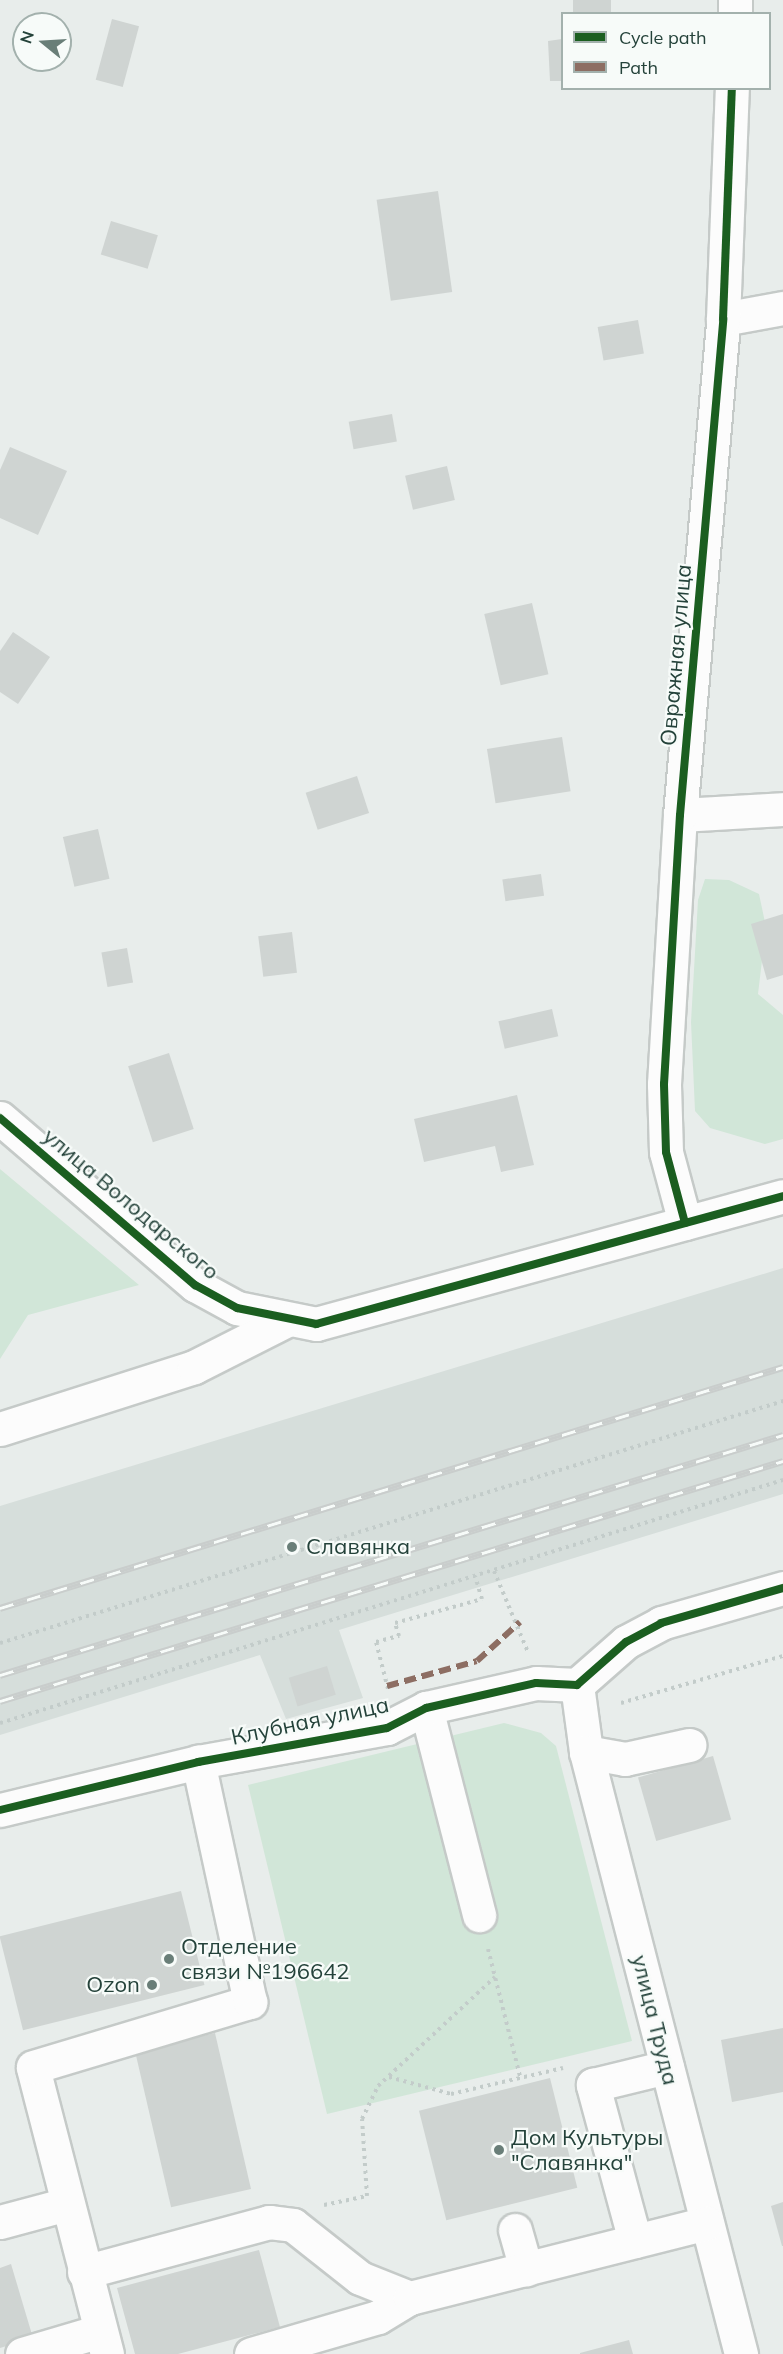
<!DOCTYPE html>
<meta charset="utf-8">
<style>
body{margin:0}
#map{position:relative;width:783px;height:2354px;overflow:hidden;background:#e8edeb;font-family:Mulish,sans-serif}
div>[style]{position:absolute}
.built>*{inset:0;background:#d6dedb}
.green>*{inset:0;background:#d1e6d8}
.building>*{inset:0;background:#cfd4d2;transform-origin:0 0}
.path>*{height:4px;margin-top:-2px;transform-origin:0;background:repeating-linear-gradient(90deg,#c3ccca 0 3px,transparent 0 7.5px)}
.roads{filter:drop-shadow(2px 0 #c5cac8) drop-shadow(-2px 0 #c5cac8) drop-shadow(0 2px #c5cac8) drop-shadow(0 -2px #c5cac8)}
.minor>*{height:33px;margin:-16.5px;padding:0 16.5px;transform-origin:16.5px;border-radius:16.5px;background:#fcfcfc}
.rail>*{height:7px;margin-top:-3.5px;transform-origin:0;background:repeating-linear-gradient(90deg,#f7fbf9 0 14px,#c9cdcc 0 28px);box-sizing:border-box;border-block:2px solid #c9cdcc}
.quiet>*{height:6px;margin-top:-3px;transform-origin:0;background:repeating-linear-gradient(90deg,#8d6e63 0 12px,transparent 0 18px)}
.cycleway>*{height:8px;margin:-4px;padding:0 4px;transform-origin:4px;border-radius:4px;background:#1b5e20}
.dots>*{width:16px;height:16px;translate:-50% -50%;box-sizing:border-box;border:3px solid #f7fbf9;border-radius:50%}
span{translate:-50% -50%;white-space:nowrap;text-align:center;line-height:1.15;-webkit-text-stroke:4.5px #f7fbf9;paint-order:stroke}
.street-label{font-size:22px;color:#24423a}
.poi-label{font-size:22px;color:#24423a}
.left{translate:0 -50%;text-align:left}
.right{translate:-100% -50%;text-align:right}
.legend{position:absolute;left:561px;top:12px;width:210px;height:78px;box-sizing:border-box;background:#f7fbf9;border:2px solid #a3b1ad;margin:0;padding:8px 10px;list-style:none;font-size:18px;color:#24423a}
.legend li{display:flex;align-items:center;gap:12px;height:30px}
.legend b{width:30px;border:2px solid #a3b1ad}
.north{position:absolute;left:12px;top:12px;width:60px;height:60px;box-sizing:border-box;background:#f7fbf9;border:2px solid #a3b1ad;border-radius:50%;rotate:288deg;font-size:16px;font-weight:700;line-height:24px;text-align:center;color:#24423a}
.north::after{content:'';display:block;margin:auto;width:21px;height:27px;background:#697e78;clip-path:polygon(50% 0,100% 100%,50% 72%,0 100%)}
</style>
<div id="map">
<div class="built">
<i style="clip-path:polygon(783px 1268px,783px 1494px,339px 1630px,363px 1698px,286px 1719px,260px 1655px,0 1735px,0 1506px)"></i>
</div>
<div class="green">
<i style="clip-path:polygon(705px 879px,729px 880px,759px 894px,766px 927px,758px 994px,783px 1015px,783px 1139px,765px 1144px,710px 1128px,695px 1111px,691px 1022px,698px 900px)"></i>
<i style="clip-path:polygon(0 1169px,139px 1285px,28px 1315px,0 1359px)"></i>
<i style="clip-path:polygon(504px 1723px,541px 1733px,556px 1746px,632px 2041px,327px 2114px,248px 1785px)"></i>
</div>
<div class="building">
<i style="left:573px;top:0;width:38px;height:14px"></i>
<i style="left:112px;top:19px;width:28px;height:63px;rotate:15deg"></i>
<i style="clip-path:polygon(562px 39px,562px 81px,550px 81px,548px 41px)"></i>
<i style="left:438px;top:191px;width:102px;height:62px;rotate:82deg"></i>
<i style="left:111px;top:221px;width:49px;height:35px;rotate:17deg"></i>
<i style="left:638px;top:320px;width:34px;height:41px;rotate:80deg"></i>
<i style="left:392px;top:414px;width:28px;height:44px;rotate:80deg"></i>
<i style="clip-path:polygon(10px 447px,67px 471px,38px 535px,0 518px,0 470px)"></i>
<i style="left:447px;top:466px;width:35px;height:43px;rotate:77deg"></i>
<i style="left:532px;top:603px;width:73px;height:49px;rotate:77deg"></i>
<i style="clip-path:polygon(13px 632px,50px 657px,18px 704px,0 692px,0 651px)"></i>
<i style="left:562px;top:737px;width:55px;height:76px;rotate:81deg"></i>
<i style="left:357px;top:776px;width:39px;height:54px;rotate:72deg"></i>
<i style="left:98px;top:829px;width:51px;height:36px;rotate:77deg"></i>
<i style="left:541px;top:874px;width:22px;height:39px;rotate:82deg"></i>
<i style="clip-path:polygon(783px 914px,783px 975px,767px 980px,751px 924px)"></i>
<i style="left:292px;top:932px;width:41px;height:34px;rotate:83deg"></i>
<i style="left:127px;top:948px;width:35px;height:26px;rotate:80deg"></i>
<i style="left:552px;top:1009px;width:28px;height:55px;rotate:77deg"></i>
<i style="left:169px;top:1053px;width:80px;height:43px;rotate:72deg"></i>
<i style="clip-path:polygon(517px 1095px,534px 1165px,501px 1172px,495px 1146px,424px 1162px,414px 1119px)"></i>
<i style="left:327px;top:1666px;width:30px;height:40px;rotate:73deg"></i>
<i style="left:713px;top:1756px;width:66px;height:78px;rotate:74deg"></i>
<i style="left:181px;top:1891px;width:97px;height:187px;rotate:76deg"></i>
<i style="clip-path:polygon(783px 2028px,783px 2092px,732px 2102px,721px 2040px)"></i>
<i style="left:215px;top:2033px;width:160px;height:82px;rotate:77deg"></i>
<i style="left:550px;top:2078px;width:113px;height:135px;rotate:76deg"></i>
<i style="clip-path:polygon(783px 2202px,783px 2246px,782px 2246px,771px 2206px)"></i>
<i style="clip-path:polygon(259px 2250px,280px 2327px,178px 2354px,135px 2354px,117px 2288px)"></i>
<i style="clip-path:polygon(11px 2264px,33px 2338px,0 2348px,0 2268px)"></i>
<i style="clip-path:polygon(629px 2340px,633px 2354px,580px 2354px,580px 2353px)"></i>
</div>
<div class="path">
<i style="left:494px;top:1571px;width:86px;rotate:67.3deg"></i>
<i style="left:0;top:1643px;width:820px;rotate:-17.17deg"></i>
<i style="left:388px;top:1689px;width:49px;rotate:-104.3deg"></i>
<i style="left:376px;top:1642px;width:24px;rotate:-15deg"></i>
<i style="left:399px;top:1636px;width:14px;rotate:-107deg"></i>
<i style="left:395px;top:1623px;width:90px;rotate:-15.4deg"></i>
<i style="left:482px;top:1599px;width:24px;rotate:-107deg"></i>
<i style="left:621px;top:1703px;width:169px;rotate:-16.2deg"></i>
<i style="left:0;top:1723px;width:820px;rotate:-17.24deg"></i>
<i style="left:488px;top:1949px;width:131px;rotate:75.9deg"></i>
<i style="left:389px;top:2077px;width:64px;rotate:15.3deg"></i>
<i style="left:451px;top:2094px;width:115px;rotate:-13.1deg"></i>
<i style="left:324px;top:2205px;width:44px;rotate:-11.8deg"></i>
<i style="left:367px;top:2196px;width:77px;rotate:-93.7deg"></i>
<i style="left:362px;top:2119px;width:37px;rotate:-64deg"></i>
<i style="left:378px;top:2086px;width:160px;rotate:-43deg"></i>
</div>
<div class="roads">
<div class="minor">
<i style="left:735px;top:14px;width:14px;rotate:-90deg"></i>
<i style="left:723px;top:319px;width:61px;rotate:-10.4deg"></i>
<i style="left:680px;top:815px;width:103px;rotate:-3.3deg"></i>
<i style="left:0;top:1118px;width:257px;rotate:40.6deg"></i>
<i style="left:195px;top:1285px;width:48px;rotate:28.7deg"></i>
<i style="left:237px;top:1308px;width:81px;rotate:11.4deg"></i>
<i style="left:316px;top:1324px;width:484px;rotate:-15.3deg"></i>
<i style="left:685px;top:1223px;width:73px;rotate:-105deg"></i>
<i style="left:666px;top:1152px;width:68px;rotate:-91.7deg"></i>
<i style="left:664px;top:1084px;width:269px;rotate:-86.6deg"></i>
<i style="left:680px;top:815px;width:498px;rotate:-85deg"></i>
<i style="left:723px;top:319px;width:231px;rotate:-87.8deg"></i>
<i style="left:0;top:1429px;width:204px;rotate:-17.7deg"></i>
<i style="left:194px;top:1367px;width:102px;rotate:-26.8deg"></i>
<i style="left:577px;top:1685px;width:68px;rotate:82.3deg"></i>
<i style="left:586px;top:1752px;width:622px;rotate:75.56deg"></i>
<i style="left:426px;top:1708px;width:214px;rotate:75.6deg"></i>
<i style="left:586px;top:1752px;width:40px;rotate:10deg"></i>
<i style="left:625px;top:1759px;width:66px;rotate:-12.3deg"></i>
<i style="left:0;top:1810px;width:204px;rotate:-13.6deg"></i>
<i style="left:198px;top:1762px;width:192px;rotate:-10.2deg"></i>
<i style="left:387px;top:1728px;width:44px;rotate:-27.1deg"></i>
<i style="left:426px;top:1708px;width:113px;rotate:-12.8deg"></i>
<i style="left:536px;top:1683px;width:41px;rotate:2.8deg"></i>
<i style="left:577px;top:1685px;width:65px;rotate:-41.3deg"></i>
<i style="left:626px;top:1642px;width:40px;rotate:-28deg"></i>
<i style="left:661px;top:1623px;width:127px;rotate:-16deg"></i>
<i style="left:0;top:2222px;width:69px;rotate:-15deg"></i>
<i style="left:515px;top:2230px;width:41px;rotate:74.2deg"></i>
<i style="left:635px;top:2241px;width:162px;rotate:-105.1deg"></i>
<i style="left:593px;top:2085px;width:76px;rotate:-13.7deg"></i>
<i style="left:84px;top:2272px;width:192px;rotate:-15.1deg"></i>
<i style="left:269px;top:2222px;width:24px;rotate:7deg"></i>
<i style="left:293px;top:2225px;width:85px;rotate:38.3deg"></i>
<i style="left:360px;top:2278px;width:54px;rotate:21.8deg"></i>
<i style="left:22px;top:2354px;width:81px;rotate:-16.4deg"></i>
<i style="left:107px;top:2354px;width:296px;rotate:-104.5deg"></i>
<i style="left:33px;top:2067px;width:227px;rotate:-16.7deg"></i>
<i style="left:250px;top:2002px;width:246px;rotate:-102.2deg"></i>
<i style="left:251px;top:2354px;width:132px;rotate:-16.2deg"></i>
<i style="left:378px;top:2317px;width:37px;rotate:-31deg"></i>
<i style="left:410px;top:2298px;width:306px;rotate:-14.2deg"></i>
</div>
</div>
<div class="rail">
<i style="left:0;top:1608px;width:819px;rotate:-17.11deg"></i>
<i style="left:0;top:1675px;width:819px;rotate:-17.04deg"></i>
<i style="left:0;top:1701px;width:819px;rotate:-17.04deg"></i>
</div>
<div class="quiet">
<i style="left:387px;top:1686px;width:93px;rotate:-15.5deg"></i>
<i style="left:477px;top:1661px;width:58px;rotate:-42.2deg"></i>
</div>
<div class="cycleway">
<i style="left:0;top:1118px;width:257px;rotate:40.6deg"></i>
<i style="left:195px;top:1285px;width:48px;rotate:28.7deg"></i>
<i style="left:237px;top:1308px;width:81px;rotate:11.4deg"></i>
<i style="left:316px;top:1324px;width:484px;rotate:-15.3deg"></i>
<i style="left:685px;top:1223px;width:73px;rotate:-105deg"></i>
<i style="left:666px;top:1152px;width:68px;rotate:-91.7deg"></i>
<i style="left:664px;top:1084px;width:269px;rotate:-86.6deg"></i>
<i style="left:680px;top:815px;width:498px;rotate:-85deg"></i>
<i style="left:723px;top:319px;width:231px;rotate:-87.8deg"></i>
<i style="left:0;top:1810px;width:204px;rotate:-13.6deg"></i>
<i style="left:198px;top:1762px;width:192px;rotate:-10.2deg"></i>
<i style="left:387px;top:1728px;width:44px;rotate:-27.1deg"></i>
<i style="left:426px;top:1708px;width:113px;rotate:-12.8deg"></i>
<i style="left:536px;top:1683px;width:41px;rotate:2.8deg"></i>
<i style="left:577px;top:1685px;width:65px;rotate:-41.3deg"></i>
<i style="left:626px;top:1642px;width:40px;rotate:-28deg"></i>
<i style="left:661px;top:1623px;width:127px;rotate:-16deg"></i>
</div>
<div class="dots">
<i style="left:292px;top:1547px;background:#697e78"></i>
<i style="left:169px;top:1959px;background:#697e78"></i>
<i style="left:152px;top:1985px;background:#697e78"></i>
<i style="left:499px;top:2150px;background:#697e78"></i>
</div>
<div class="street-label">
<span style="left:676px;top:655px;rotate:-85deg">Овражная улица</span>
<span style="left:131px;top:1204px;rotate:40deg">улица Володарского</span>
<span style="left:310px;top:1721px;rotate:-12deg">Клубная улица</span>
<span style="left:655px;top:2020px;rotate:76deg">улица Труда</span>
</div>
<div class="poi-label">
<span class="left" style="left:306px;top:1547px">Славянка</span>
<span class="left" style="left:181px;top:1959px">Отделение<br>связи №196642</span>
<span class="right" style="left:140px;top:1985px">Ozon</span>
<span class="left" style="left:511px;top:2150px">Дом Культуры<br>"Славянка"</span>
</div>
<ul class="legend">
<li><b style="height:8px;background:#1b5e20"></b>Cycle path</li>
<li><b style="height:8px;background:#8d6e63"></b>Path</li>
</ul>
<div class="north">N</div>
</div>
